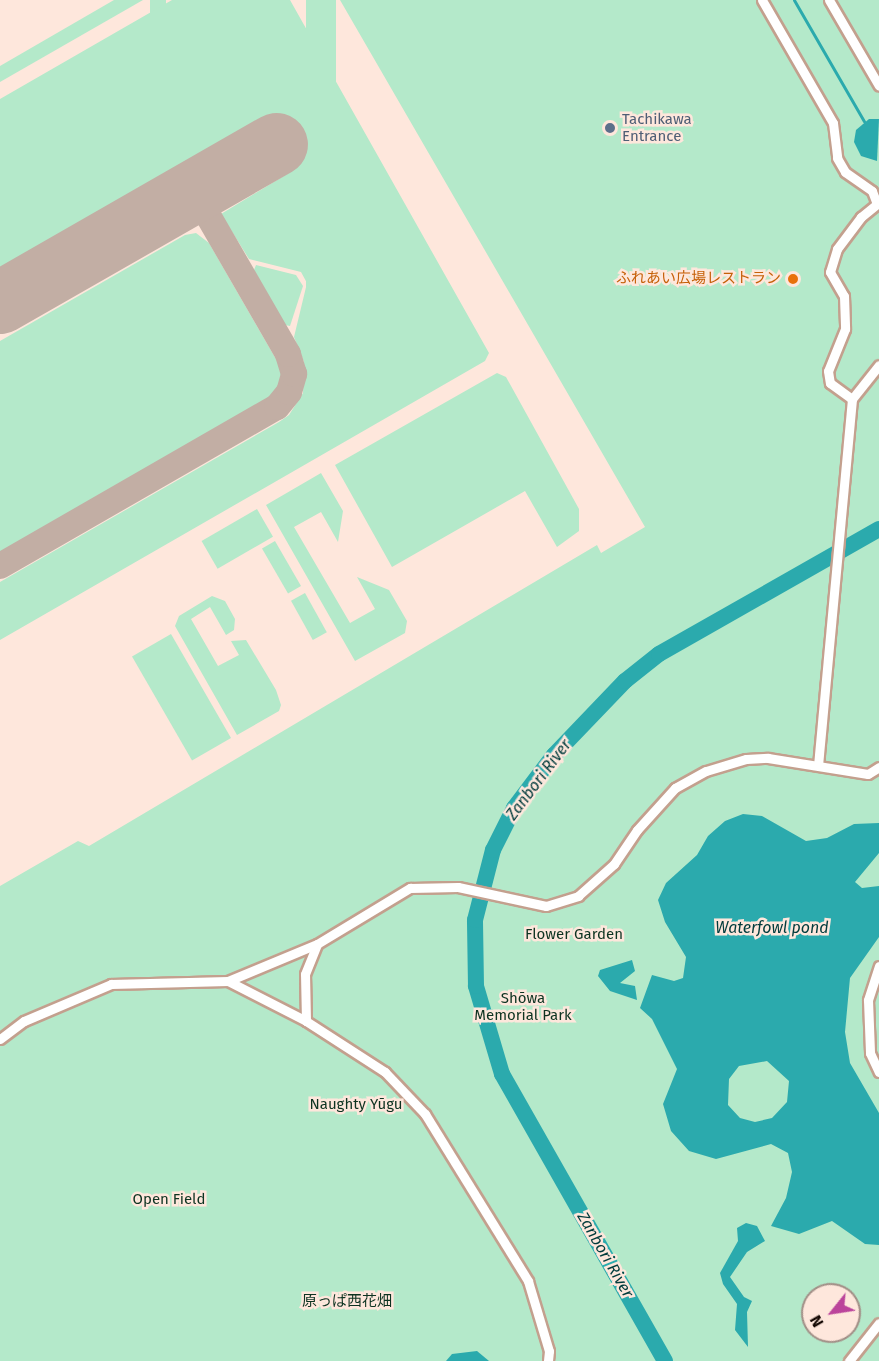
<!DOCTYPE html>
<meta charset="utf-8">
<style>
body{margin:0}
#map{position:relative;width:879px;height:1361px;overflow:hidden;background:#fee7dc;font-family:"Fira Sans","Noto Sans JP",sans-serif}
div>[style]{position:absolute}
.green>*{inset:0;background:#b4e9ca;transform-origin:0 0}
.water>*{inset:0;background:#2baaad}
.stream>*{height:3px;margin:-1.5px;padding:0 1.5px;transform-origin:1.5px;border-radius:1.5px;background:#2baaad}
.river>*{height:16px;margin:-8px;padding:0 8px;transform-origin:8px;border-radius:8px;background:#2baaad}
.taxiway>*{height:26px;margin:-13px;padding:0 13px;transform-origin:13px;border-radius:13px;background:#c2aea4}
.runway>*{height:63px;margin:-31.5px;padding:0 31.5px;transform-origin:31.5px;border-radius:31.5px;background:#c2aea4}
.roads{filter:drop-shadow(2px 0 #c3a08e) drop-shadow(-2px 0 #c3a08e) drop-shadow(0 2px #c3a08e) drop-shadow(0 -2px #c3a08e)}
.street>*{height:9px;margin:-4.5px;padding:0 4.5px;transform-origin:4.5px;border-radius:4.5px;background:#fff}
.dots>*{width:16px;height:16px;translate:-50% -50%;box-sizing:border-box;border:3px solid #fee7dc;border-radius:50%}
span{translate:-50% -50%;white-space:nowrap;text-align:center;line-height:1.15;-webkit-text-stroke:5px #fee7dc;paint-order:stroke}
.service-label{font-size:15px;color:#4e5e75}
.left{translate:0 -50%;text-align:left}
.food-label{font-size:15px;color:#c56008}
.right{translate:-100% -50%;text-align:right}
.park-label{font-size:15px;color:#0d3321}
.water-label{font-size:16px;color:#013b3c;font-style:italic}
.north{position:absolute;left:801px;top:1283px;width:60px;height:60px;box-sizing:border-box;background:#fee7dc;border:2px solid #a18e86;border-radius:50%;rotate:240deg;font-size:16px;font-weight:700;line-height:24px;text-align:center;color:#150904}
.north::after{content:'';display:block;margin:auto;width:21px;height:27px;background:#bb449b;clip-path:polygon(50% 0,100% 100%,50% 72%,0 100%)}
</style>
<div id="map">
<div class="green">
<i style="clip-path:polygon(114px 0,143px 0,0 82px,0 66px)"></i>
<i style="left:150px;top:0;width:16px;height:173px"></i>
<i style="clip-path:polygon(172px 0,290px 0,489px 353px,485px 361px,0 640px,0 582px,279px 422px,289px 415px,303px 393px,304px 362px,294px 337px,307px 283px,301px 272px,249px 259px,221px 214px,292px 171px,262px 119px,0 268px,0 99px)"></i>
<i style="left:306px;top:0;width:30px;height:420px"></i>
<i style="clip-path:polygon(evenodd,340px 0,879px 0,879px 1361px,0 1361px,0 886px,78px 841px,89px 846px,597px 545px,601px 553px,645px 527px,340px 0,813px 1295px,849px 1295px,849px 1331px,813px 1331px,813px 1295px)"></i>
<i style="clip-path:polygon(196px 233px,209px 243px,280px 366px,282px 376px,275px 396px,0 555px,0 341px,185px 235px)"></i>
<i style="clip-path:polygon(256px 265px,296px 275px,303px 286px,290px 326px,285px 325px,254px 270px)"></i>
<i style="clip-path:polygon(497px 373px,506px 377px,579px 509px,579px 531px,557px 547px,525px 491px,392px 567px,335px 465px)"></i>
<i style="clip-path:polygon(321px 473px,343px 511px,338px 542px,321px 512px,294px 527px,350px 623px,375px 609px,357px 577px,389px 590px,407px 621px,405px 633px,355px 661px,266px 505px)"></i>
<i style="left:257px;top:509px;width:32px;height:64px;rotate:60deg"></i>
<i style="left:275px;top:541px;width:52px;height:15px;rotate:60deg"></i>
<i style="left:305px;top:593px;width:45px;height:16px;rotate:61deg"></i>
<i style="clip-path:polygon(212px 596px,225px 601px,235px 619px,234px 630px,226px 635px,210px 607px,191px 619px,218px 666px,239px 655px,231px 641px,246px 640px,276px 690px,281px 705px,279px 711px,237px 735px,175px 626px,179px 616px)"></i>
<i style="left:171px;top:634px;width:120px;height:45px;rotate:60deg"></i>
</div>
<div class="water">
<i style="clip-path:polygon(869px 119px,879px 119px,877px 161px,861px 156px,854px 142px,856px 130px)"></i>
<i style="clip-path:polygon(evenodd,743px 814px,762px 816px,806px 841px,827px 838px,854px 824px,879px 823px,879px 853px,855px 882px,862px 888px,879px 886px,879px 937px,850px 978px,845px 1032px,850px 1063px,879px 1113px,879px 1245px,865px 1244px,832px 1221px,799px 1234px,771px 1226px,786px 1198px,792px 1172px,788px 1153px,771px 1144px,716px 1159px,689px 1151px,671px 1131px,663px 1104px,677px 1069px,652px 1019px,640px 1008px,652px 975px,674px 981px,683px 978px,686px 957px,665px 922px,658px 900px,666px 883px,697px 855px,708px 836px,725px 821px,743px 814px,767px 1061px,789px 1081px,787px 1102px,772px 1118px,755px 1122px,740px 1118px,728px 1105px,729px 1079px,739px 1066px,767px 1061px)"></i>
<i style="clip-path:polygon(632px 960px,635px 971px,620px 983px,635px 986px,637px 1000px,610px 991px,598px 976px,600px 970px)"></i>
<i style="clip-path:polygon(746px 1223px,757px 1226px,765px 1241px,747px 1252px,730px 1277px,744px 1297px,752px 1301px,747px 1312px,748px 1347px,735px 1330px,737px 1304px,723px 1284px,720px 1273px,738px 1241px,737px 1228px)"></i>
<i style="clip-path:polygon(477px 1351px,489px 1361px,446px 1361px,452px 1354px)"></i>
</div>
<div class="stream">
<i style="left:794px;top:0;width:140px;rotate:60deg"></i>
</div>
<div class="river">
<i style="left:665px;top:1361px;width:330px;rotate:-119.6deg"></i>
<i style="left:502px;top:1074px;width:92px;rotate:-106.5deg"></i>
<i style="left:476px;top:986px;width:66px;rotate:-90.9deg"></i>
<i style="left:475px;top:920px;width:72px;rotate:-75.6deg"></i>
<i style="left:493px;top:850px;width:47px;rotate:-63.4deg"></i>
<i style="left:514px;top:808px;width:66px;rotate:-53deg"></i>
<i style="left:554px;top:755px;width:103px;rotate:-46.2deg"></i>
<i style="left:625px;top:681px;width:43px;rotate:-38.5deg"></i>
<i style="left:659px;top:654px;width:253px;rotate:-29.6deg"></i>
</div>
<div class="taxiway">
<i style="left:0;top:566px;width:319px;rotate:-29.9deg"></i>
<i style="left:277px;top:407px;width:19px;rotate:-51deg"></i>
<i style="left:289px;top:392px;width:19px;rotate:-74deg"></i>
<i style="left:294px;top:374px;width:21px;rotate:-107deg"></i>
<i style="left:288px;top:354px;width:188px;rotate:-120deg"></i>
</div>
<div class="runway">
<i style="left:0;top:302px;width:318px;rotate:-29.8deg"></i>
</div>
<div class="roads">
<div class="street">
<i style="left:762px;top:0;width:142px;rotate:60deg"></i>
<i style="left:833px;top:123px;width:35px;rotate:83deg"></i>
<i style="left:837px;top:158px;width:16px;rotate:60deg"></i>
<i style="left:845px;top:172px;width:33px;rotate:35deg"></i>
<i style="left:872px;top:191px;width:14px;rotate:69deg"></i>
<i style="left:877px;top:204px;width:21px;rotate:141deg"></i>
<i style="left:861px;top:217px;width:40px;rotate:127deg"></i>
<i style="left:837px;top:249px;width:24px;rotate:107deg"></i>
<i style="left:830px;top:272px;width:28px;rotate:60deg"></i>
<i style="left:844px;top:296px;width:33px;rotate:88deg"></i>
<i style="left:845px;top:329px;width:45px;rotate:112deg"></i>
<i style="left:828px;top:371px;width:12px;rotate:81deg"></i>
<i style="left:830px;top:383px;width:27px;rotate:36deg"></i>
<i style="left:852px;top:399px;width:367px;rotate:95.3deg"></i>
<i style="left:829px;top:0;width:99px;rotate:59.8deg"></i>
<i style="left:852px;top:399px;width:43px;rotate:-51.5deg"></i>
<i style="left:879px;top:966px;width:36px;rotate:108deg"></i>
<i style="left:868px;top:1000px;width:53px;rotate:87.8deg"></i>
<i style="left:870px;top:1053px;width:21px;rotate:65deg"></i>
<i style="left:228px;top:981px;width:88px;rotate:27.1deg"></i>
<i style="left:306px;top:1021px;width:94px;rotate:32.8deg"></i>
<i style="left:385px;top:1072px;width:58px;rotate:46.4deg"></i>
<i style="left:425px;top:1114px;width:196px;rotate:58.3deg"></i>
<i style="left:528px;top:1281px;width:73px;rotate:73.3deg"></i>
<i style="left:549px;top:1351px;width:10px;rotate:96deg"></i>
<i style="left:306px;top:1021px;width:47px;rotate:-91.2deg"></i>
<i style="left:305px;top:974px;width:32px;rotate:-68deg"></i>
<i style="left:0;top:1039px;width:30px;rotate:-37deg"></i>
<i style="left:24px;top:1021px;width:95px;rotate:-23deg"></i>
<i style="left:111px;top:984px;width:117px;rotate:-1.5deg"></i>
<i style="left:228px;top:981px;width:96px;rotate:-22.6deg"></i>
<i style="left:317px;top:944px;width:109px;rotate:-31.1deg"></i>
<i style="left:410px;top:888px;width:48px;rotate:-1.2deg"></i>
<i style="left:458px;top:887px;width:90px;rotate:12.2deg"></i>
<i style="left:546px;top:906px;width:34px;rotate:-17deg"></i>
<i style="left:578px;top:896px;width:48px;rotate:-41.6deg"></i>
<i style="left:614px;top:864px;width:41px;rotate:-55.9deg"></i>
<i style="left:637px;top:830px;width:57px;rotate:-47.9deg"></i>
<i style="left:675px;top:788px;width:35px;rotate:-29deg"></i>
<i style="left:706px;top:771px;width:42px;rotate:-16.7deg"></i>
<i style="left:746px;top:759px;width:22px;rotate:-3deg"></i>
<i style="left:768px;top:758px;width:101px;rotate:9.1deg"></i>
<i style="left:868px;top:774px;width:13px;rotate:-32deg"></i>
<i style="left:849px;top:1361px;width:48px;rotate:-51.7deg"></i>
</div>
</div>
<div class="dots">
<i style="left:610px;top:128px;background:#5c6f8a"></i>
<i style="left:793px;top:279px;background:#e8710a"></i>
</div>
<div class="service-label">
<span class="left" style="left:622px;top:128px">Tachikawa<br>Entrance</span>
</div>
<div class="food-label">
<span class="right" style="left:781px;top:279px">ふれあい広場レストラン</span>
</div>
<div class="park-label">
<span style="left:574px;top:935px">Flower Garden</span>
<span style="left:523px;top:1007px">Shōwa<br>Memorial Park</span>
<span style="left:356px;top:1105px">Naughty Yūgu</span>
<span style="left:169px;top:1200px">Open Field</span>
<span style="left:347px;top:1302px">原っぱ西花畑</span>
</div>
<div class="water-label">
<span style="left:539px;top:780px;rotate:-53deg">Zanbori River</span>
<span style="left:772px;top:928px">Waterfowl pond</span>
<span style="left:605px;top:1255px;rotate:60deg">Zanbori River</span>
</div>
<div class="north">N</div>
</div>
